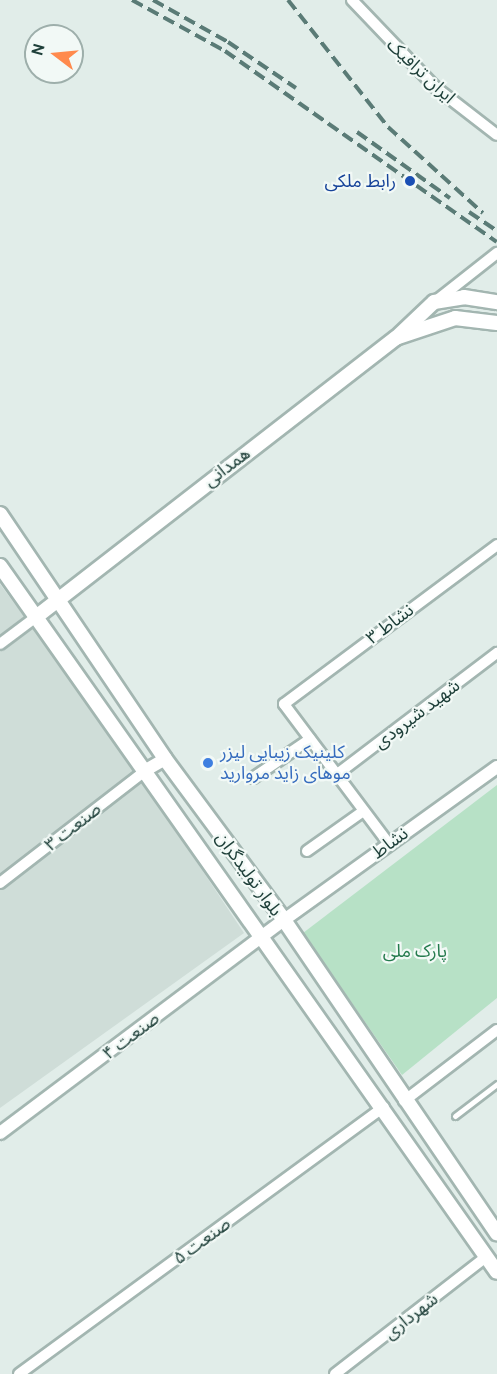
<!DOCTYPE html>
<meta charset="utf-8">
<style>
body{margin:0}
#map{position:relative;width:497px;height:1374px;overflow:hidden;background:#e1ede9;font-family:Cabin,"Noto Sans Arabic",sans-serif}
div>[style]{position:absolute}
.built>*{inset:0;background:#cfddd8}
.green>*{inset:0;background:#b7e1c6}
.roads{filter:drop-shadow(2px 0 #a3b6b1) drop-shadow(-2px 0 #a3b6b1) drop-shadow(0 2px #a3b6b1) drop-shadow(0 -2px #a3b6b1)}
.service>*{height:5px;margin:-2.5px;padding:0 2.5px;transform-origin:2.5px;border-radius:2.5px;background:#fff}
.minor>*{height:10px;margin:-5px;padding:0 5px;transform-origin:5px;border-radius:5px;background:#fff}
.tertiary>*{height:12px;margin:-6px;padding:0 6px;transform-origin:6px;border-radius:6px;background:#fff}
.secondary>*{height:14px;margin:-7px;padding:0 7px;transform-origin:7px;border-radius:7px;background:#fff}
.rail>*{height:4px;margin-top:-2px;transform-origin:0;background:repeating-linear-gradient(90deg,#5a7b76 0 12px,transparent 0 18px)}
.dots>*{width:16px;height:16px;translate:-50% -50%;box-sizing:border-box;border:3px solid #f2f9f6;border-radius:50%}
span{translate:-50% -50%;white-space:nowrap;text-align:center;line-height:1.15;-webkit-text-stroke:4.5px #f2f9f6;paint-order:stroke}
.street-label{font-size:18px;color:#1f403a}
.transit-label{font-size:18px;color:#164399}
.right{translate:-100% -50%;text-align:right}
.shop-label{font-size:18px;color:#366cbe}
.left{translate:0 -50%;text-align:left}
.park-label{font-size:18px;color:#257b4e}
.north{position:absolute;left:24px;top:24px;width:60px;height:60px;box-sizing:border-box;background:#f2f9f6;border:2px solid #9eafab;border-radius:50%;rotate:286deg;font-size:16px;font-weight:700;line-height:24px;text-align:center;color:#1f403a}
.north::after{content:'';display:block;margin:auto;width:21px;height:27px;background:#ff8a4d;clip-path:polygon(50% 0,100% 100%,50% 72%,0 100%)}
</style>
<div id="map">
<div class="built">
<i style="clip-path:polygon(0 584px,116px 741px,244px 933px,0 1108px)"></i>
</div>
<div class="green">
<i style="clip-path:polygon(497px 785px,497px 998px,402px 1075px,303px 933px)"></i>
</div>
<div class="roads">
<div class="service">
<i style="left:455px;top:1116px;width:53px;rotate:-37.3deg"></i>
</div>
<div class="minor">
<i style="left:352px;top:0;width:120px;rotate:46.3deg"></i>
<i style="left:435px;top:87px;width:78px;rotate:37.7deg"></i>
<i style="left:436px;top:301px;width:78px;rotate:-38.2deg"></i>
<i style="left:0;top:644px;width:45px;rotate:-36.9deg"></i>
<i style="left:336px;top:775px;width:202px;rotate:-37.2deg"></i>
<i style="left:253px;top:778px;width:69px;rotate:-34.4deg"></i>
<i style="left:389px;top:844px;width:175px;rotate:-126.9deg"></i>
<i style="left:284px;top:704px;width:266px;rotate:-36.7deg"></i>
<i style="left:307px;top:851px;width:67px;rotate:-35.3deg"></i>
<i style="left:0;top:883px;width:185px;rotate:-37.7deg"></i>
<i style="left:404px;top:1101px;width:117px;rotate:-37.4deg"></i>
<i style="left:19px;top:1374px;width:452px;rotate:-36.2deg"></i>
<i style="left:335px;top:1374px;width:191px;rotate:-37.8deg"></i>
</div>
<div class="tertiary">
<i style="left:146px;top:770px;width:22px;rotate:-30deg"></i>
<i style="left:0;top:1133px;width:355px;rotate:-36.9deg"></i>
<i style="left:284px;top:920px;width:262px;rotate:-35.7deg"></i>
</div>
<div class="secondary">
<i style="left:398px;top:337px;width:60px;rotate:-18.4deg"></i>
<i style="left:455px;top:318px;width:42px;rotate:6.8deg"></i>
<i style="left:0;top:514px;width:295px;rotate:56deg"></i>
<i style="left:165px;top:759px;width:200px;rotate:53.5deg"></i>
<i style="left:284px;top:920px;width:379px;rotate:55.8deg"></i>
<i style="left:0;top:566px;width:863px;rotate:54.86deg"></i>
<i style="left:36px;top:617px;width:455px;rotate:-37.8deg"></i>
<i style="left:396px;top:338px;width:52px;rotate:-43.5deg"></i>
<i style="left:434px;top:302px;width:30px;rotate:-9deg"></i>
<i style="left:464px;top:297px;width:33px;rotate:9deg"></i>
</div>
</div>
<div class="rail">
<i style="left:132px;top:0;width:106px;rotate:28.7deg"></i>
<i style="left:225px;top:51px;width:332px;rotate:35.1deg"></i>
<i style="left:153px;top:0;width:86px;rotate:29.2deg"></i>
<i style="left:228px;top:42px;width:82px;rotate:34.1deg"></i>
<i style="left:288px;top:0;width:162px;rotate:51.8deg"></i>
<i style="left:388px;top:127px;width:128px;rotate:42.2deg"></i>
<i style="left:357px;top:132px;width:114px;rotate:35.4deg"></i>
<i style="left:469px;top:212px;width:34px;rotate:34deg"></i>
</div>
<div class="dots">
<i style="left:410px;top:181px;background:#1a4fb4"></i>
<i style="left:208px;top:763px;background:#3f7fe0"></i>
</div>
<div class="street-label">
<span style="left:421px;top:71px;rotate:43deg">ایران ترافیک</span>
<span style="left:227px;top:467px;rotate:-37deg">همدانی</span>
<span style="left:390px;top:624px;rotate:-37deg">نشاط ۳</span>
<span style="left:417px;top:714px;rotate:-37deg">شهید شیرودی</span>
<span style="left:73px;top:827px;rotate:-38deg">صنعت ۳</span>
<span style="left:390px;top:843px;rotate:-36deg">نشاط</span>
<span style="left:249px;top:874px;rotate:54deg">بلوار تولیدگران</span>
<span style="left:131px;top:1036px;rotate:-37deg">صنعت ۴</span>
<span style="left:202px;top:1241px;rotate:-36deg">صنعت ۵</span>
<span style="left:411px;top:1316px;rotate:-38deg">شهرداری</span>
</div>
<div class="transit-label">
<span class="right" style="left:396px;top:181px">رابط ملکی</span>
</div>
<div class="shop-label">
<span class="left" style="left:220px;top:763px">کلینیک زیبایی لیزر<br>موهای زاید مروارید</span>
</div>
<div class="park-label">
<span style="left:415px;top:951px">پارک ملی</span>
</div>
<div class="north">N</div>
</div>
